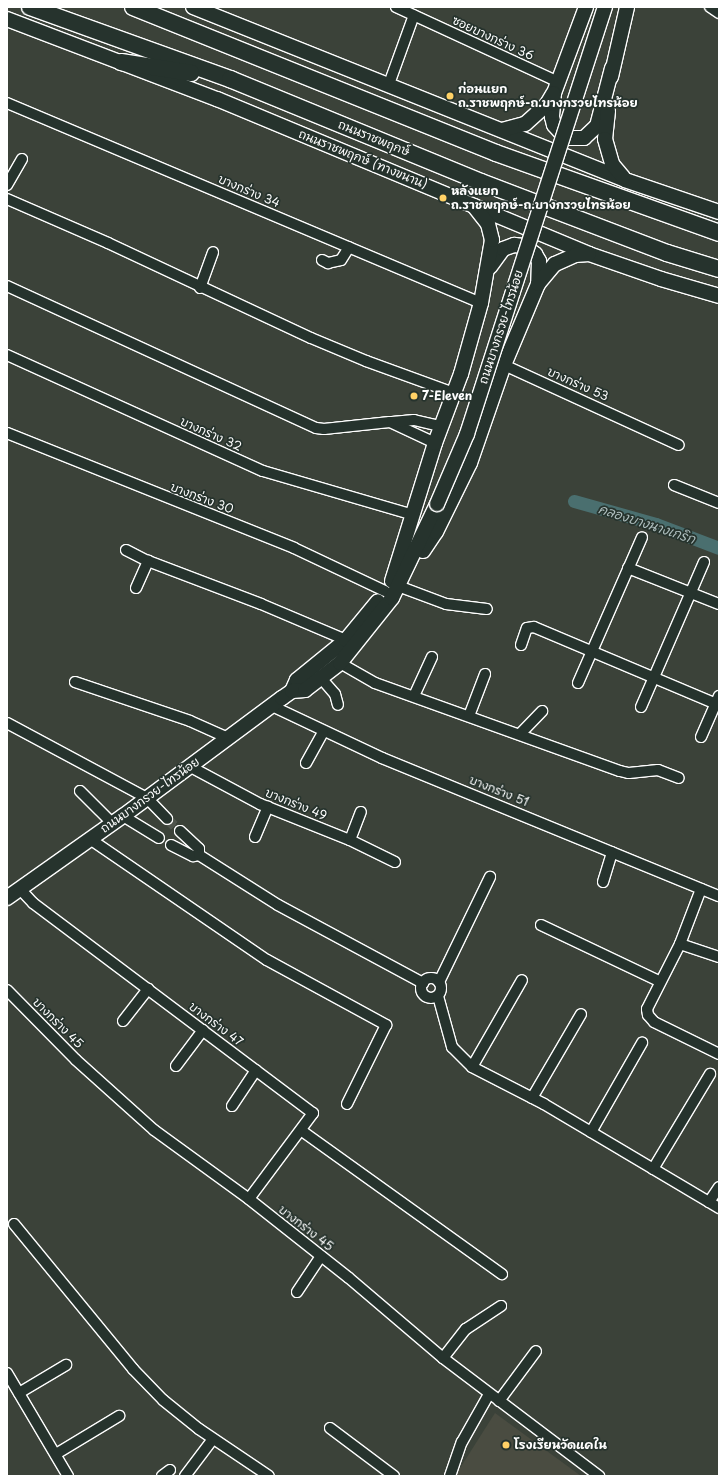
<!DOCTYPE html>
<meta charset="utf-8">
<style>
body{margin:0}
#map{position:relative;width:726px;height:1483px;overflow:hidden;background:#3b4239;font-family:"Playpen Sans","Playpen Sans Thai",sans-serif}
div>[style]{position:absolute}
.built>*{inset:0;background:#4a4c41}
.canal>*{height:13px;margin:-6.5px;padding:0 6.5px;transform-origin:6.5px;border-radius:6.5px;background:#4a6f6f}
.street-tunnel>*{height:10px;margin-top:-5px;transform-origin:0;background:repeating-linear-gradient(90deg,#4f554d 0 10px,transparent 0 15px)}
.roads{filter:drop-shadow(1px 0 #fff) drop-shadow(-1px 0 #fff) drop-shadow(0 1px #fff) drop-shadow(0 -1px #fff)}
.street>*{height:10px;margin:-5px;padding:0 5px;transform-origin:5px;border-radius:5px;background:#26332d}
.street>.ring{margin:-5px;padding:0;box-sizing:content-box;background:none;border:10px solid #26332d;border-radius:50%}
.secondary>*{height:14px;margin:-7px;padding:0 7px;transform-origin:7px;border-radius:7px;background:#26332d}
.primary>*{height:16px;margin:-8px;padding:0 8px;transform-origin:8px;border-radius:8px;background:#26332d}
.bridges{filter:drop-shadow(1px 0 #fff) drop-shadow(-1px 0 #fff) drop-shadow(0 1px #fff) drop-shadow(0 -1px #fff)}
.secondary-bridge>*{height:14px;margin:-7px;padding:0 7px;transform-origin:7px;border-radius:7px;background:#26332d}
.dots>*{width:11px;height:11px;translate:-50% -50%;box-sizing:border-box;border:2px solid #26332d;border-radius:50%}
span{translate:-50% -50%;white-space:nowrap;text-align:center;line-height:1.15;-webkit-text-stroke:3.5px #26332d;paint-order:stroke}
.street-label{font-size:12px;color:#fff}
.poi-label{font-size:12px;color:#fff;font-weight:700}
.left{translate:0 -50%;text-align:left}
.water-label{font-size:13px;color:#aebebe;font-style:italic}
.frame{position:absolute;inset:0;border:8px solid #fff;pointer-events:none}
</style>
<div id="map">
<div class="built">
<i style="clip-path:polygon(495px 1413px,581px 1476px,455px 1476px)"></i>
</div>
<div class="canal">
<i style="left:574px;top:501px;width:85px;rotate:15.7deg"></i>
<i style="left:656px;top:524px;width:67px;rotate:20.9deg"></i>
</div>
<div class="street-tunnel">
<i style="left:167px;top:819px;width:18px;rotate:43deg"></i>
</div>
<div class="roads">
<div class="street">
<i style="left:396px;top:7px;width:179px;rotate:24.8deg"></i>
<i style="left:710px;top:7px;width:11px;rotate:34deg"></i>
<i style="left:389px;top:84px;width:73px;rotate:-70.1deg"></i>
<i style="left:7px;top:103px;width:514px;rotate:22.88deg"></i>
<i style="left:7px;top:185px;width:30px;rotate:-60deg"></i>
<i style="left:7px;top:199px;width:110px;rotate:23.5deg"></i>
<i style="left:108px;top:243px;width:224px;rotate:25.1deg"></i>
<i style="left:311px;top:338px;width:60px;rotate:22.7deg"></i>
<i style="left:366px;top:361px;width:94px;rotate:20deg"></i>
<i style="left:322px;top:260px;width:7px;rotate:27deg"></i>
<i style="left:328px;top:263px;width:13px;rotate:-13deg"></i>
<i style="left:341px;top:260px;width:15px;rotate:-58deg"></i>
<i style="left:7px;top:286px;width:340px;rotate:24.7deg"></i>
<i style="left:316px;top:428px;width:8px;rotate:7deg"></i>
<i style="left:324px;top:429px;width:66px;rotate:-6.1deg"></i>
<i style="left:390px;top:422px;width:50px;rotate:25deg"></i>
<i style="left:200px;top:288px;width:38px;rotate:-70deg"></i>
<i style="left:7px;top:355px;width:281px;rotate:24.4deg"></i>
<i style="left:263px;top:471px;width:156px;rotate:16.3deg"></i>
<i style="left:504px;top:365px;width:192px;rotate:24.6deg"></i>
<i style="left:392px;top:422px;width:22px;rotate:-5deg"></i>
<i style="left:414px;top:420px;width:28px;rotate:13deg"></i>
<i style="left:7px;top:433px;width:309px;rotate:21.8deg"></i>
<i style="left:294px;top:548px;width:101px;rotate:25.3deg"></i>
<i style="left:674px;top:485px;width:48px;rotate:21.8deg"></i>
<i style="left:126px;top:550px;width:25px;rotate:27deg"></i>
<i style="left:148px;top:561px;width:121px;rotate:20.8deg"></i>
<i style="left:261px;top:604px;width:92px;rotate:23deg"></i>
<i style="left:628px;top:568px;width:98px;rotate:21.6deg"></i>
<i style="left:398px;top:586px;width:51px;rotate:20.6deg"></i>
<i style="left:446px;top:604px;width:41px;rotate:7deg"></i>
<i style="left:136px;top:588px;width:30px;rotate:-66deg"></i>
<i style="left:521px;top:645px;width:18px;rotate:-71deg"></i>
<i style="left:527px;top:628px;width:7px;rotate:-8deg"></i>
<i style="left:534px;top:627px;width:201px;rotate:22.9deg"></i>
<i style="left:340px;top:663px;width:40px;rotate:29.7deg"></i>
<i style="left:375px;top:683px;width:260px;rotate:19.8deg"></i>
<i style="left:620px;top:771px;width:9px;rotate:13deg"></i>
<i style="left:629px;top:773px;width:29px;rotate:-6deg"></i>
<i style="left:658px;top:770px;width:22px;rotate:21deg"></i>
<i style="left:321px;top:678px;width:21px;rotate:49deg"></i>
<i style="left:335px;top:694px;width:11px;rotate:75deg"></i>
<i style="left:75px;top:682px;width:121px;rotate:18.7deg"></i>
<i style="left:190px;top:721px;width:42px;rotate:24.1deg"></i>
<i style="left:578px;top:683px;width:159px;rotate:-66.3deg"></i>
<i style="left:414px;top:696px;width:43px;rotate:-65.2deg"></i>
<i style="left:272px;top:706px;width:122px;rotate:25.3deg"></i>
<i style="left:382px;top:758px;width:364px;rotate:22.3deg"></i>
<i style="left:641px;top:707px;width:158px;rotate:-66.5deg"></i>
<i style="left:469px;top:716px;width:45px;rotate:-69.1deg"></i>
<i style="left:7px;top:723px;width:159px;rotate:28.2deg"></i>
<i style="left:147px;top:798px;width:29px;rotate:46deg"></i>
<i style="left:520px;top:734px;width:32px;rotate:-46deg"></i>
<i style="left:701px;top:737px;width:45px;rotate:-66.3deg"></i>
<i style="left:306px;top:763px;width:35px;rotate:-61deg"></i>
<i style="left:189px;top:766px;width:81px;rotate:28.2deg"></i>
<i style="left:260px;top:804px;width:97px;rotate:21.8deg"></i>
<i style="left:350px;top:840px;width:50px;rotate:26.1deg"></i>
<i style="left:80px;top:791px;width:45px;rotate:45deg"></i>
<i style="left:123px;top:816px;width:42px;rotate:31.4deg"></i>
<i style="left:180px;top:831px;width:26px;rotate:43deg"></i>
<i style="left:199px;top:849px;width:6px;rotate:90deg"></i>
<i style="left:255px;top:837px;width:33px;rotate:-67deg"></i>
<i style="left:90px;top:839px;width:214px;rotate:34.4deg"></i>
<i style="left:267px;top:960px;width:136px;rotate:28.6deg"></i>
<i style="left:386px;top:1025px;width:88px;rotate:116.3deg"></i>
<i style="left:350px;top:840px;width:30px;rotate:-69deg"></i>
<i style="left:171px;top:845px;width:25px;rotate:27deg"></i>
<i style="left:193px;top:856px;width:6px;rotate:-9deg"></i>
<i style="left:199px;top:855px;width:93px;rotate:32.3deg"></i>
<i style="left:278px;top:905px;width:165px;rotate:28.3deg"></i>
<i style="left:603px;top:882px;width:31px;rotate:-73deg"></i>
<i style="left:20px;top:889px;width:19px;rotate:47deg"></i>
<i style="left:33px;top:903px;width:350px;rotate:36.9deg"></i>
<i style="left:313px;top:1113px;width:107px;rotate:126.7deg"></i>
<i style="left:701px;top:889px;width:59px;rotate:110.9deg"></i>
<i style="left:680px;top:944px;width:73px;rotate:116.9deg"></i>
<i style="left:647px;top:1009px;width:6px;rotate:81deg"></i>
<i style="left:648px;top:1015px;width:9px;rotate:49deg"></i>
<i style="left:654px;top:1022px;width:72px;rotate:26.2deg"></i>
<i style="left:541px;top:925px;width:131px;rotate:25.4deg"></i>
<i style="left:680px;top:944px;width:41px;rotate:18.4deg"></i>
<i class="ring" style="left:421px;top:978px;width:10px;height:10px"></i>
<i style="left:439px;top:982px;width:117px;rotate:-64.1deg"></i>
<i style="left:7px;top:990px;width:98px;rotate:45.4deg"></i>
<i style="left:76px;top:1060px;width:105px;rotate:41.9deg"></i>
<i style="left:154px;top:1130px;width:117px;rotate:36deg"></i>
<i style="left:249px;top:1199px;width:127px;rotate:38.3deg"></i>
<i style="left:349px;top:1278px;width:123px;rotate:40.4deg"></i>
<i style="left:443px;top:1358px;width:196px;rotate:37.1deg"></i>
<i style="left:438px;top:996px;width:53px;rotate:74.6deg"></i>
<i style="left:452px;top:1047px;width:28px;rotate:45deg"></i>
<i style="left:472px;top:1067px;width:81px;rotate:27.2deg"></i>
<i style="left:544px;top:1104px;width:204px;rotate:30.7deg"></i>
<i style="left:123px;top:1021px;width:41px;rotate:-52deg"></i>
<i style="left:176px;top:1066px;width:45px;rotate:-53.1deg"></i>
<i style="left:472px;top:1067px;width:100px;rotate:-60.1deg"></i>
<i style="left:532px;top:1098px;width:97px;rotate:-59.7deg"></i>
<i style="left:232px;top:1106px;width:43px;rotate:-56.3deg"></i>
<i style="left:302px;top:1131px;width:246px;rotate:35.6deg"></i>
<i style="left:591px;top:1132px;width:103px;rotate:-60.2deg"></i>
<i style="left:653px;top:1169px;width:111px;rotate:-59deg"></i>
<i style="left:709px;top:1202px;width:18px;rotate:-56deg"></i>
<i style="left:14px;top:1224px;width:188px;rotate:50.6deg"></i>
<i style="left:133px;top:1369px;width:43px;rotate:45.9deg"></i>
<i style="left:163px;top:1400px;width:46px;rotate:38.9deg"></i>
<i style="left:199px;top:1429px;width:84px;rotate:33.9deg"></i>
<i style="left:297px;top:1292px;width:43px;rotate:-56.3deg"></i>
<i style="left:443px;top:1358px;width:37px;rotate:-52deg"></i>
<i style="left:466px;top:1329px;width:42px;rotate:-33.3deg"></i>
<i style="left:7px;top:1373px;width:120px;rotate:59.4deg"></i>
<i style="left:19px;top:1393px;width:55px;rotate:-30.8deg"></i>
<i style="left:499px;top:1401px;width:62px;rotate:-53.5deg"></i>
<i style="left:330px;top:1428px;width:80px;rotate:36.9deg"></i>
<i style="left:56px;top:1454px;width:74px;rotate:-31.1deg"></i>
<i style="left:162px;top:1476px;width:10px;rotate:-37deg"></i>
<i style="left:185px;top:1476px;width:46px;rotate:-52.9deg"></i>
<i style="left:450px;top:1476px;width:36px;rotate:-71deg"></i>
<i style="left:462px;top:1442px;width:55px;rotate:-60.6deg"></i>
</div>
<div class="secondary">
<i style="left:193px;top:7px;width:465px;rotate:21.8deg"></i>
<i style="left:625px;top:180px;width:99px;rotate:18.8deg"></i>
<i style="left:586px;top:7px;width:92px;rotate:110.4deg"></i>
<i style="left:554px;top:93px;width:24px;rotate:95deg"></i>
<i style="left:552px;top:117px;width:8px;rotate:76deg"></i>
<i style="left:554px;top:125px;width:12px;rotate:48deg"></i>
<i style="left:562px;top:134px;width:8px;rotate:30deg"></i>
<i style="left:569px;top:138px;width:15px"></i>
<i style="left:584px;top:138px;width:18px;rotate:-43deg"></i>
<i style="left:597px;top:126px;width:60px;rotate:-75.5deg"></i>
<i style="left:7px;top:19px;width:225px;rotate:20.9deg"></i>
<i style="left:217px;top:99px;width:403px;rotate:22.6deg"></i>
<i style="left:589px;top:254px;width:76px;rotate:19.1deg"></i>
<i style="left:661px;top:279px;width:60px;rotate:16.3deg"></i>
<i style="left:611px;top:77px;width:72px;rotate:-77.1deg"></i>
<i style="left:608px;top:111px;width:28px;rotate:96deg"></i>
<i style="left:605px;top:139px;width:26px;rotate:74deg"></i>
<i style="left:612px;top:164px;width:17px;rotate:50deg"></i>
<i style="left:502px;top:130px;width:24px;rotate:-15deg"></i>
<i style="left:525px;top:124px;width:30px;rotate:-42deg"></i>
<i style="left:547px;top:104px;width:12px;rotate:-59deg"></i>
<i style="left:490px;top:267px;width:22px;rotate:-54deg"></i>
<i style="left:503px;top:249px;width:12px;rotate:-20deg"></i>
<i style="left:514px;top:245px;width:10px;rotate:6deg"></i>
<i style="left:524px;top:246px;width:14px;rotate:36deg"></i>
<i style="left:535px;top:254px;width:8px;rotate:60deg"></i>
<i style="left:539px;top:261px;width:23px;rotate:92deg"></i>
<i style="left:423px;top:551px;width:23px;rotate:-56deg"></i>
<i style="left:436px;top:532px;width:77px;rotate:-63.8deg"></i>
<i style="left:470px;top:463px;width:104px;rotate:-70.9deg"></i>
<i style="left:504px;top:365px;width:88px;rotate:-67.2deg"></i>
<i style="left:538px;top:284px;width:26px;rotate:-50deg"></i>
<i style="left:555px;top:264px;width:22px;rotate:-24deg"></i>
<i style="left:575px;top:255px;width:14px;rotate:-4deg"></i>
<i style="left:392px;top:581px;width:145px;rotate:-72.7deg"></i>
<i style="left:435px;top:443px;width:74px;rotate:-69.4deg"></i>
<i style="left:461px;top:374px;width:74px;rotate:-74.3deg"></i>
<i style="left:481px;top:303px;width:64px;rotate:-80.1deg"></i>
<i style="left:492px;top:240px;width:16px;rotate:-104deg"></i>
<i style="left:488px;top:224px;width:23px;rotate:-128deg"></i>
<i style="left:292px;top:691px;width:12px;rotate:-66deg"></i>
<i style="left:297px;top:680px;width:63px;rotate:-39.2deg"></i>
<i style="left:346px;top:640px;width:50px;rotate:-50.6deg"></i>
<i style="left:7px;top:898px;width:142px;rotate:-35.3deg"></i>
<i style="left:123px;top:816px;width:198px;rotate:-36.6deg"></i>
<i style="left:282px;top:698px;width:12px;rotate:-35deg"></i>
<i style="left:292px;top:691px;width:13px;rotate:-4deg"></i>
<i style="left:305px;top:690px;width:44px;rotate:-37.6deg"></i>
<i style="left:340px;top:663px;width:83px;rotate:-51.3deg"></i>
<i style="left:392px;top:598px;width:104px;rotate:-64.4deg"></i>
</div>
<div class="primary">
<i style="left:30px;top:7px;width:213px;rotate:19.8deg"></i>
<i style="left:230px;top:79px;width:271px;rotate:22.3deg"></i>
<i style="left:481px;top:182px;width:199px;rotate:20.9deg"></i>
<i style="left:667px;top:253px;width:54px;rotate:17.1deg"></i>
<i style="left:133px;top:7px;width:391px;rotate:21.9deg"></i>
<i style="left:496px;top:153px;width:237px;rotate:19.7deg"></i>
<i style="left:121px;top:62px;width:71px;rotate:8.9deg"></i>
</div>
</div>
<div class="bridges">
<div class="secondary-bridge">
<i style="left:437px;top:504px;width:76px;rotate:-66.8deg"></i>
<i style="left:467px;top:434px;width:449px;rotate:-72.1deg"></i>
</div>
</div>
<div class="dots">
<i style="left:450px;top:96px;background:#ffd166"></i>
<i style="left:443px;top:198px;background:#ffd166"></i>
<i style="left:414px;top:396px;background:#ffd166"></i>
<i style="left:506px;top:1445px;background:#ffd166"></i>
</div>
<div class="street-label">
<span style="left:493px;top:38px;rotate:25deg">ซอยบางกร่าง 36</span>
<span style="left:374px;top:138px;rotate:22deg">ถนนราชพฤกษ์</span>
<span style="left:363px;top:159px;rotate:22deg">ถนนราชพฤกษ์ (ทางขนาน)</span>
<span style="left:249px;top:191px;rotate:23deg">บางกร่าง 34</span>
<span style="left:501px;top:327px;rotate:-72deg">ถนนบางกรวย-ไทรน้อย</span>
<span style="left:578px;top:384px;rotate:24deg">บางกร่าง 53</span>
<span style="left:211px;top:434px;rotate:24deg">บางกร่าง 32</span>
<span style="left:202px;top:498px;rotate:21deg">บางกร่าง 30</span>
<span style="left:499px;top:791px;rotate:22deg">บางกร่าง 51</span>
<span style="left:150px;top:795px;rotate:-36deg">ถนนบางกรวย-ไทรน้อย</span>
<span style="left:296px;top:804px;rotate:22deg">บางกร่าง 49</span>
<span style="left:58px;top:1023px;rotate:45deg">บางกร่าง 45</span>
<span style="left:216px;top:1024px;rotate:37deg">บางกร่าง 47</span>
<span style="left:306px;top:1228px;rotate:38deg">บางกร่าง 45</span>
</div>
<div class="poi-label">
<span class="left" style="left:458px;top:96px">ก่อนแยก<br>ถ.ราชพฤกษ์-ถ.บางกรวยไทรน้อย</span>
<span class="left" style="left:451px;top:198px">หลังแยก<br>ถ.ราชพฤกษ์-ถ.บางกรวยไทรน้อย</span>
<span class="left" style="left:422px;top:396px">7-Eleven</span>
<span class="left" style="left:514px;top:1445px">โรงเรียนวัดแคใน</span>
</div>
<div class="water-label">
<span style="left:647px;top:524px;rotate:18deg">คลองบางนางเกริก</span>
</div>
<div class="frame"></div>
</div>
